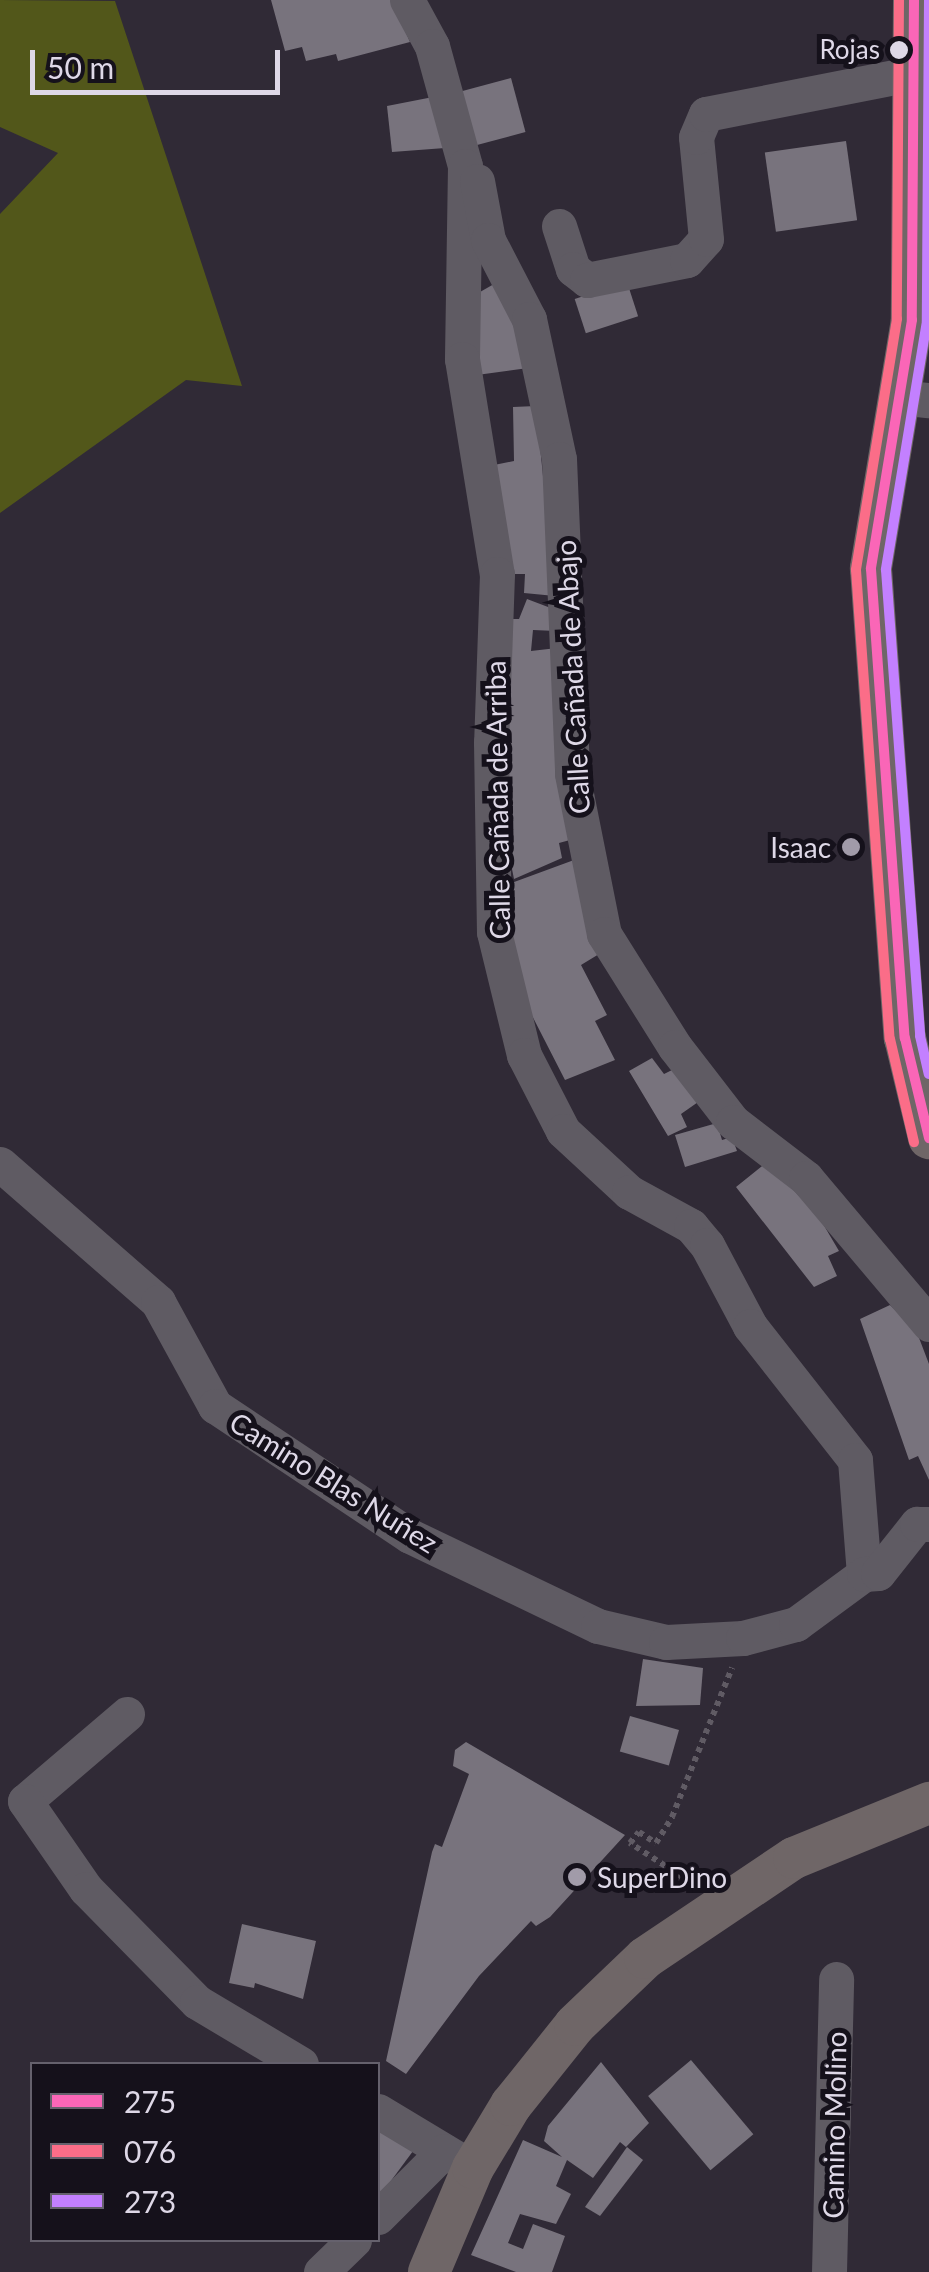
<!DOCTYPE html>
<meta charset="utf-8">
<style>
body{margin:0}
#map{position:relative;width:929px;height:2272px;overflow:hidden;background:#302a36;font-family:Lato,sans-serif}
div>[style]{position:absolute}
.forest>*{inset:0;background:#52571a}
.building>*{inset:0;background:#78737d;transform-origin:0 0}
.path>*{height:6px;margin-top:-3px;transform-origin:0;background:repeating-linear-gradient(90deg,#605b64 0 5px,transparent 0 10px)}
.minor>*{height:35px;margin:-17.5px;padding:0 17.5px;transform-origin:17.5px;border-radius:17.5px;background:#5f5b63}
.major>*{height:42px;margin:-21px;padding:0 21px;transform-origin:21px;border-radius:21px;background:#6f6667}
.bus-1>*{height:10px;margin:-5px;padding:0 5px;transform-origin:5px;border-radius:5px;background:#fa66b7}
.bus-2>*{height:10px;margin:-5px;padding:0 5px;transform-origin:5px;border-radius:5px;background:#fb6d88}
.bus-3>*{height:10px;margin:-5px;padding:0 5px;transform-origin:5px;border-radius:5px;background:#c380ff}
.dots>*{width:28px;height:28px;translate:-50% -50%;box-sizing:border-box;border:5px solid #15111b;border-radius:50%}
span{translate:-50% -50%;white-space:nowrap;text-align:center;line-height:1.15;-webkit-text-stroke:10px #15111b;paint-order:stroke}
.bus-label{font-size:26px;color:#ded8e7}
.right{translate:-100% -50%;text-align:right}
.street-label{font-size:28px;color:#ded8e7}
.poi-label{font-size:28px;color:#ded8e7}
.left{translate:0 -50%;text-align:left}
.legend{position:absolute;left:30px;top:2062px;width:350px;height:180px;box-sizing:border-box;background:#15111b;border:2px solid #65616d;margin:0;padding:12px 18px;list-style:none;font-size:30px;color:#ded8e7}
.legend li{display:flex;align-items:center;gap:20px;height:50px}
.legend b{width:50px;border:2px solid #65616d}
.scale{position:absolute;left:30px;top:50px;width:250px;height:45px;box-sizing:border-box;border:5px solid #ded8e7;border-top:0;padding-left:12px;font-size:30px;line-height:35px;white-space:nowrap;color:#ded8e7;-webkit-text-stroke:8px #15111b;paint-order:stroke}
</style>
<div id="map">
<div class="forest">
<i style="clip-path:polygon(0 0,115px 1px,242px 386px,186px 380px,0 513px,0 214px,58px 153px,0 127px)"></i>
</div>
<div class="building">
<i style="clip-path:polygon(271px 0,392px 0,410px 42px,338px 61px,336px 54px,306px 61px,302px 47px,285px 51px)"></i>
<i style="left:511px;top:78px;width:56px;height:56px;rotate:75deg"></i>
<i style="clip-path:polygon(433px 97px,445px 148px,392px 152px,387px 106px)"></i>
<i style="left:846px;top:141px;width:80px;height:82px;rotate:82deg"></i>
<i style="left:627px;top:282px;width:36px;height:55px;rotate:72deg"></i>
<i style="clip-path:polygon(494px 284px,517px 320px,528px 368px,477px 375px,473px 296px)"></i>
<i style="clip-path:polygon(536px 406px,555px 596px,524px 593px,525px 574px,509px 574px,494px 465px,514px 461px,513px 407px)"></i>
<i style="clip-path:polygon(527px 599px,556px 610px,556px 631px,533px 630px,531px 651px,557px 648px,570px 840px,559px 843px,562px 858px,514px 879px,512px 869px,504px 870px,509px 619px,519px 619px)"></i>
<i style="clip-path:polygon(574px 860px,604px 951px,581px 965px,607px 1015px,595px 1021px,615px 1060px,565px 1080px,523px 998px,503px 886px)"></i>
<i style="clip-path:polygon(652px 1058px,664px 1074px,676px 1068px,701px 1100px,681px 1114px,687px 1127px,668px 1136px,629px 1071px)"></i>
<i style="clip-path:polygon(717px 1123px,722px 1140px,732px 1137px,737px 1151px,685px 1167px,675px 1135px)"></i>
<i style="clip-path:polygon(767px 1162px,819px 1217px,839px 1251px,828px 1256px,837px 1276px,814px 1287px,736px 1187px)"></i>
<i style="clip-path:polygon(890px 1305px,916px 1330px,929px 1364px,929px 1480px,918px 1456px,909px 1460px,860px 1319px)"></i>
<i style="clip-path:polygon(643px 1659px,703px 1668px,700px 1705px,636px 1706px)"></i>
<i style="left:630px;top:1716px;width:51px;height:37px;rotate:16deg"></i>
<i style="clip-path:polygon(466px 1742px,625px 1835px,550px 1917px,536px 1926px,531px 1921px,479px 1976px,406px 2074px,386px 2061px,432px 1852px,435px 1844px,442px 1847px,469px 1774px,453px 1766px,455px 1750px)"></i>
<i style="clip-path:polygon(242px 1924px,316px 1941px,303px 1999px,255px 1983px,254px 1988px,229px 1983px)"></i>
<i style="left:691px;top:2060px;width:97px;height:56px;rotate:50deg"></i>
<i style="clip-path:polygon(601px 2062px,649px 2123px,626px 2147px,620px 2142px,593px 2178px,567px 2160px,556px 2186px,571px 2194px,556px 2224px,520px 2214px,508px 2243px,523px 2249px,533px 2224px,565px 2236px,552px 2272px,516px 2272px,471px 2255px,523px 2140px,562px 2157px,544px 2141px,548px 2126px)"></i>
<i style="clip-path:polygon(378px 2127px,416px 2147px,382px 2193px,378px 2190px)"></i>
<i style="clip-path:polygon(627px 2147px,643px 2160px,600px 2216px,585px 2207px)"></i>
</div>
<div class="path">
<i style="left:690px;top:1882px;width:72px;rotate:-147deg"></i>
<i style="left:630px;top:1843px;width:14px;rotate:-51deg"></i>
<i style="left:639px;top:1832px;width:20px;rotate:33deg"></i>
<i style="left:656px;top:1843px;width:31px;rotate:-58deg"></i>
<i style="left:672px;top:1817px;width:161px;rotate:-68.1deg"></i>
</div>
<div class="minor">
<i style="left:407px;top:0;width:52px;rotate:61.5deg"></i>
<i style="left:432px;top:46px;width:124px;rotate:74.6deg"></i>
<i style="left:465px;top:166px;width:193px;rotate:90.9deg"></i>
<i style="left:462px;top:359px;width:218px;rotate:80.8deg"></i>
<i style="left:497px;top:574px;width:168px;rotate:92deg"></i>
<i style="left:491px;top:742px;width:190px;rotate:89.1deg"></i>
<i style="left:494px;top:932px;width:127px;rotate:76.3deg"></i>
<i style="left:524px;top:1055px;width:85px;rotate:62.8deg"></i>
<i style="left:563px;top:1131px;width:90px;rotate:42.7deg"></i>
<i style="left:629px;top:1192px;width:71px;rotate:28.7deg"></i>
<i style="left:691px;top:1226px;width:25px;rotate:50deg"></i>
<i style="left:707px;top:1245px;width:92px;rotate:62deg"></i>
<i style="left:750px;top:1326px;width:170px;rotate:51.9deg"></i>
<i style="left:855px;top:1460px;width:114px;rotate:85.5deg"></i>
<i style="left:477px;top:181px;width:60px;rotate:79.4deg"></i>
<i style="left:488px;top:240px;width:89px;rotate:62.6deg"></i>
<i style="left:529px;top:319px;width:143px;rotate:77.9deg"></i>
<i style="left:559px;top:459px;width:315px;rotate:87.6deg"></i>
<i style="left:572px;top:774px;width:163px;rotate:78.7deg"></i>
<i style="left:604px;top:934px;width:133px;rotate:57.9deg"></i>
<i style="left:675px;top:1047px;width:95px;rotate:52.3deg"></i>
<i style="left:733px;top:1122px;width:92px;rotate:37.5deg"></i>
<i style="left:806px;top:1178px;width:191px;rotate:49.9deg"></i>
<i style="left:559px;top:226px;width:45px;rotate:72deg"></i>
<i style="left:573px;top:269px;width:18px;rotate:38deg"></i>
<i style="left:587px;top:280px;width:102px;rotate:-11.3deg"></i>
<i style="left:687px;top:260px;width:28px;rotate:-48deg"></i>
<i style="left:706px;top:239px;width:102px;rotate:-95.6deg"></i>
<i style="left:696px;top:137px;width:25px;rotate:-67deg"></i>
<i style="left:706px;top:114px;width:213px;rotate:-11.1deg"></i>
<i style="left:898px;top:397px;width:31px;rotate:6deg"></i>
<i style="left:0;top:1164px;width:210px;rotate:41.1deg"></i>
<i style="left:158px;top:1302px;width:119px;rotate:61.3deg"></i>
<i style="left:215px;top:1406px;width:234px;rotate:33.7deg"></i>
<i style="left:410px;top:1536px;width:208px;rotate:25.6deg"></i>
<i style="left:598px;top:1626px;width:70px;rotate:13.2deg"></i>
<i style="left:666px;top:1642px;width:77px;rotate:-3deg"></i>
<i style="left:743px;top:1638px;width:55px;rotate:-14.8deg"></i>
<i style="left:796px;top:1624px;width:84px;rotate:-36.3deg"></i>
<i style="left:864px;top:1574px;width:14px;rotate:-4deg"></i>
<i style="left:878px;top:1573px;width:63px;rotate:-51.5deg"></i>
<i style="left:917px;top:1524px;width:12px"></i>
<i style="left:127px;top:1714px;width:134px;rotate:139.5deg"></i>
<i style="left:25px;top:1801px;width:107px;rotate:55.3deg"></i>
<i style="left:86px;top:1889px;width:158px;rotate:45.5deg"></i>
<i style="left:197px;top:2002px;width:121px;rotate:30.8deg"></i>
<i style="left:378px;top:2111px;width:111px;rotate:31deg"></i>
<i style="left:378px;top:2217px;width:93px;rotate:-45deg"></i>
<i style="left:321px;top:2272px;width:46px;rotate:-44.1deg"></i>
<i style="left:829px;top:2272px;width:293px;rotate:-88.6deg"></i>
</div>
<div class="major">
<i style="left:914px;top:0;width:320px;rotate:90.4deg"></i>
<i style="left:912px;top:320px;width:252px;rotate:99.4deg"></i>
<i style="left:871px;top:569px;width:470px;rotate:85.9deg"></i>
<i style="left:905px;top:1038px;width:103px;rotate:76.5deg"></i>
<i style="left:429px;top:2272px;width:113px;rotate:-67.1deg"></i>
<i style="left:473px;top:2168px;width:74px;rotate:-58.9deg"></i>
<i style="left:511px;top:2105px;width:102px;rotate:-51.3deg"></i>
<i style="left:575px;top:2025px;width:97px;rotate:-43.7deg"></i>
<i style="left:645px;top:1958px;width:179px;rotate:-33.9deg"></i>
<i style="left:794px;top:1858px;width:146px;rotate:-22.2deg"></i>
</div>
<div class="bus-1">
<i style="left:914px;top:0;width:320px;rotate:90.4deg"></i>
<i style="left:912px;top:320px;width:252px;rotate:99.4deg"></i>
<i style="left:871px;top:569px;width:470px;rotate:85.9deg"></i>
<i style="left:905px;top:1038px;width:103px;rotate:76.5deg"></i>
</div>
<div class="bus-2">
<i style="left:899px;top:0;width:319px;rotate:90.4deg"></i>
<i style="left:897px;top:319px;width:254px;rotate:99.3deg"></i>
<i style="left:856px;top:570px;width:470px;rotate:85.9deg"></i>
<i style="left:890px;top:1039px;width:106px;rotate:76.9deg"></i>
</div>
<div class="bus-3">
<i style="left:929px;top:0;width:321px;rotate:90.4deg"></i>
<i style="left:927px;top:321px;width:252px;rotate:99.4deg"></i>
<i style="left:886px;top:570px;width:467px;rotate:85.8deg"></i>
<i style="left:920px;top:1036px;width:39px;rotate:77deg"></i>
</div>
<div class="dots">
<i style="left:899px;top:50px;background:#ded8e7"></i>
<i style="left:851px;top:847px;background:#a19ba9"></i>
<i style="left:577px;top:1877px;background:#a19ba9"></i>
</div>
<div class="bus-label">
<span class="right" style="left:880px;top:50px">Rojas</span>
</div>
<div class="street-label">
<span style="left:572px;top:677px;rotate:-93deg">Calle Cañada de Abajo</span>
<span style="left:497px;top:800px;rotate:-91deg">Calle Cañada de Arriba</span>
<span style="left:334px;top:1482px;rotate:32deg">Camino Blas Nuñez</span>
<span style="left:834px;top:2125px;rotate:-89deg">Camino Molino</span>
</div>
<div class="poi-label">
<span class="right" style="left:831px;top:847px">Isaac</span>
<span class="left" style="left:597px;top:1877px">SuperDino</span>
</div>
<ul class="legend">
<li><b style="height:12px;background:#fa66b7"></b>275</li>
<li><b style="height:12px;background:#fb6d88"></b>076</li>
<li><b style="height:12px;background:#c380ff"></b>273</li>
</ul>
<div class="scale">50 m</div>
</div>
